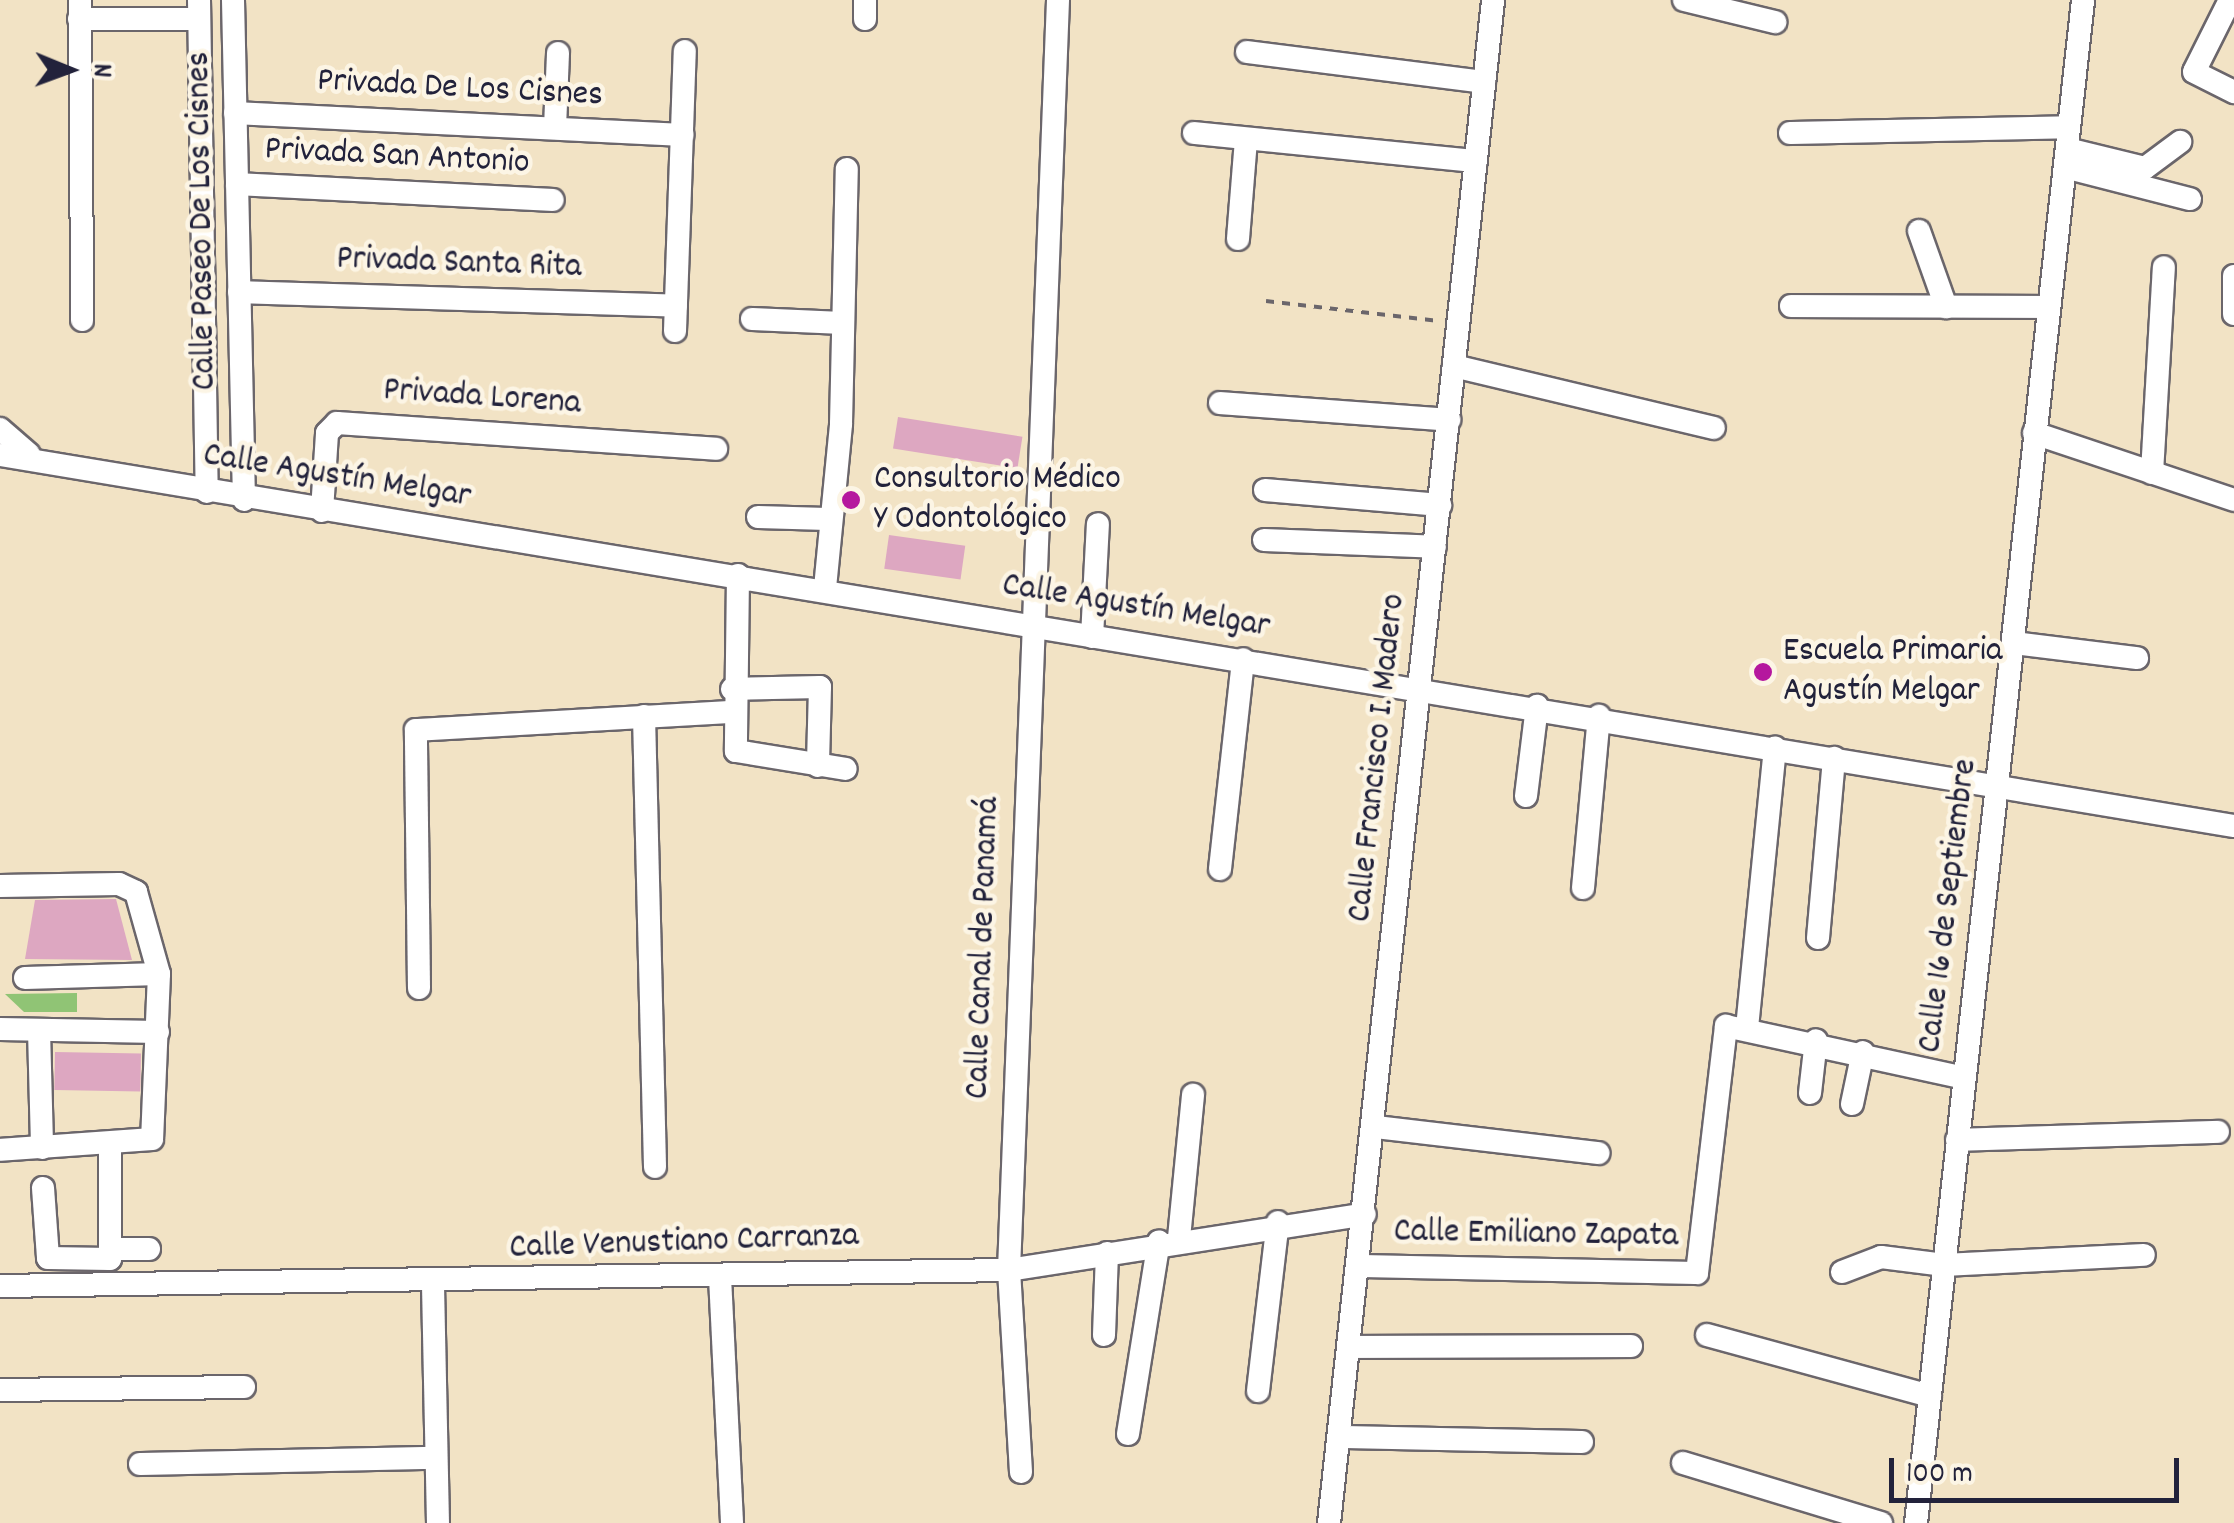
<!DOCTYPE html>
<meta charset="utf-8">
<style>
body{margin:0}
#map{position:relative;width:2234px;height:1523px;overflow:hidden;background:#f2e3c5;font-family:Dekko,sans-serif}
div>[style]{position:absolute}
.green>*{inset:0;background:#90c475}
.building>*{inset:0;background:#dda7c1;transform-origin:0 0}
.path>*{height:4px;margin-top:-2px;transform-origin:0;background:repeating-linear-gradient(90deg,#6b666b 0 8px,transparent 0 16px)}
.roads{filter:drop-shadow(2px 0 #6b666b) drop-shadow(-2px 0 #6b666b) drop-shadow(0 2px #6b666b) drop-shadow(0 -2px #6b666b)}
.minor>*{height:22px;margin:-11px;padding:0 11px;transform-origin:11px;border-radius:11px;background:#fff}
.dots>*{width:28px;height:28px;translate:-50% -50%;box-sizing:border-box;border:5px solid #fcf5e5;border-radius:50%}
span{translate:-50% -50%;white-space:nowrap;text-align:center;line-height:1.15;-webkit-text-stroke:9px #fcf5e5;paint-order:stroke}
.street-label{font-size:35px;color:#22223b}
.poi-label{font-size:35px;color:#22223b}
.left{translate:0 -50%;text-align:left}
.north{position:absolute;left:20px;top:20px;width:100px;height:100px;-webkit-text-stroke:8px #fcf5e5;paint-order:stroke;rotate:91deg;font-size:28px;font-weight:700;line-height:40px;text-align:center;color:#22223b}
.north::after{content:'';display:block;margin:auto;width:35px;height:45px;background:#22223b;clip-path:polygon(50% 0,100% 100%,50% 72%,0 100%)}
.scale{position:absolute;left:1889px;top:1458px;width:290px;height:45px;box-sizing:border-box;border:5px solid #22223b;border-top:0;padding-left:12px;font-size:30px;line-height:35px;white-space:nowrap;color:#22223b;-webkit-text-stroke:8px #fcf5e5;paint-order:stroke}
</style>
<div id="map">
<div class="green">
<i style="clip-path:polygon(77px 993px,77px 1012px,24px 1012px,5px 994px)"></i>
</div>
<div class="building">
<i style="left:898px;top:417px;width:126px;height:32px;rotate:9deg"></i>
<i style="left:889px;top:535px;width:77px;height:34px;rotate:8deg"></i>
<i style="clip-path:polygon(116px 899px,132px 960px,25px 959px,35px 900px)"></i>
<i style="left:55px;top:1052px;width:86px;height:38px;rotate:1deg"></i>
</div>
<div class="path">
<i style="left:1266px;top:301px;width:174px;rotate:6.6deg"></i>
</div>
<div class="roads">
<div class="minor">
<i style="left:80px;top:0;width:320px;rotate:89.6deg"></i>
<i style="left:199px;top:0;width:492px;rotate:89.1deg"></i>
<i style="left:233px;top:0;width:500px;rotate:88.74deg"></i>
<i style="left:1684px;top:0;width:94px;rotate:13.6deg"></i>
<i style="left:2230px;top:0;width:80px;rotate:116.6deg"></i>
<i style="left:2194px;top:72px;width:45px;rotate:26.6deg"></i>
<i style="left:79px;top:19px;width:120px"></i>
<i style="left:865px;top:19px;width:19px;rotate:-90deg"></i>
<i style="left:1247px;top:52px;width:239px;rotate:7.2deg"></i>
<i style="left:235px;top:113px;width:448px;rotate:2.8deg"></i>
<i style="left:555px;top:128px;width:75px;rotate:-87.7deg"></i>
<i style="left:1194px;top:133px;width:283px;rotate:5.7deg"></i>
<i style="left:1790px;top:133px;width:279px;rotate:-1.2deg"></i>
<i style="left:2067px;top:149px;width:80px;rotate:13.7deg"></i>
<i style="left:2145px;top:168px;width:44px;rotate:-36.6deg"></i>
<i style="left:2065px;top:167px;width:129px;rotate:14.4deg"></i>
<i style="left:237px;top:184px;width:316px;rotate:2.9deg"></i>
<i style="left:1919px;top:231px;width:81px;rotate:70.4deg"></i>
<i style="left:1238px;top:239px;width:100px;rotate:-85.4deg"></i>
<i style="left:2234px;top:276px;width:38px;rotate:90deg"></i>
<i style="left:239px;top:292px;width:437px;rotate:1.8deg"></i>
<i style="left:1791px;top:306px;width:258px;rotate:0.2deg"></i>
<i style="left:752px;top:319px;width:91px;rotate:2.5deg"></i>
<i style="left:675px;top:331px;width:280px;rotate:-88deg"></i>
<i style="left:1454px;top:366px;width:267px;rotate:13.4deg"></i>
<i style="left:1220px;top:403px;width:230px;rotate:4.2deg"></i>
<i style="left:0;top:429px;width:38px;rotate:41deg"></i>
<i style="left:2034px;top:433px;width:211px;rotate:18.5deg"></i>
<i style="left:0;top:455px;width:2265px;rotate:9.43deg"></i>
<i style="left:2152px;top:473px;width:206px;rotate:-86.7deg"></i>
<i style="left:1265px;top:490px;width:176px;rotate:4.9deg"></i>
<i style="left:322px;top:511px;width:78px;rotate:-86.3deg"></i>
<i style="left:327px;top:433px;width:14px;rotate:-45deg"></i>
<i style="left:337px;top:423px;width:380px;rotate:3.9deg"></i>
<i style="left:758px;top:517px;width:69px;rotate:1.7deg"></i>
<i style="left:1264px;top:540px;width:171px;rotate:2.3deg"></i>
<i style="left:738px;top:575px;width:176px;rotate:90.7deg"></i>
<i style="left:736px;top:751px;width:111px;rotate:9.3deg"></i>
<i style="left:825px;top:588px;width:165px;rotate:-84.4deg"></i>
<i style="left:841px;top:424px;width:255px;rotate:-88.7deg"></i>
<i style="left:1092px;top:637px;width:113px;rotate:-87deg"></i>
<i style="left:2014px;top:643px;width:124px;rotate:7deg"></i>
<i style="left:732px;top:689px;width:88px;rotate:-1.3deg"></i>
<i style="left:820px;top:687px;width:79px;rotate:91.5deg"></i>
<i style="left:644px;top:716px;width:451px;rotate:88.6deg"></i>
<i style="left:1526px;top:796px;width:91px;rotate:-83deg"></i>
<i style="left:1220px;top:869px;width:211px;rotate:-83.7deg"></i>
<i style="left:0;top:886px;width:119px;rotate:-1deg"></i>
<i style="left:119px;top:884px;width:19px;rotate:25deg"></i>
<i style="left:136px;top:892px;width:85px;rotate:74.3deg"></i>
<i style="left:159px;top:974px;width:165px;rotate:92.4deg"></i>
<i style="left:152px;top:1139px;width:152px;rotate:175.9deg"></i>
<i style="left:1583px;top:888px;width:173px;rotate:-84.7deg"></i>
<i style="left:1818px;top:938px;width:181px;rotate:-84.9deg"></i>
<i style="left:25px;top:978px;width:134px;rotate:-1.7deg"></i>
<i style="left:419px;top:988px;width:258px;rotate:-90.7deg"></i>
<i style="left:416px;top:730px;width:316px;rotate:-3.3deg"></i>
<i style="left:1747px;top:1028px;width:282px;rotate:-84.3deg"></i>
<i style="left:0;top:1029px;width:158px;rotate:1.1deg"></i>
<i style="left:39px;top:1030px;width:118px;rotate:88.5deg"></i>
<i style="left:1810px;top:1093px;width:53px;rotate:-83.5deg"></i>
<i style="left:1852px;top:1104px;width:53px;rotate:-78.1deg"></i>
<i style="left:1376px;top:1127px;width:224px;rotate:6.7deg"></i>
<i style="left:1957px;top:1140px;width:261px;rotate:-1.8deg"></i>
<i style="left:43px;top:1188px;width:70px;rotate:85.9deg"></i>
<i style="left:48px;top:1258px;width:62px;rotate:0.9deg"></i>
<i style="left:110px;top:1259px;width:113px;rotate:-90deg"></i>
<i style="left:1179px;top:1238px;width:144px;rotate:-84.4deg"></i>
<i style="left:114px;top:1249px;width:35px"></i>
<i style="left:1361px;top:1266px;width:336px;rotate:1.2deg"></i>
<i style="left:1697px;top:1273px;width:249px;rotate:-83.3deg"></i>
<i style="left:1726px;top:1026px;width:244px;rotate:12.3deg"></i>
<i style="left:1842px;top:1272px;width:42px;rotate:-21deg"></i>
<i style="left:1881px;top:1257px;width:64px;rotate:7.2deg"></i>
<i style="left:1944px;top:1265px;width:200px;rotate:-2.9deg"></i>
<i style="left:720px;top:1277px;width:246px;rotate:87.2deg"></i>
<i style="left:433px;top:1285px;width:238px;rotate:88.8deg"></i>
<i style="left:0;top:1286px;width:1009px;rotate:-0.91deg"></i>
<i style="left:1009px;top:1270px;width:360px;rotate:-8.9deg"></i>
<i style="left:1104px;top:1335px;width:82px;rotate:-87.9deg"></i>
<i style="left:1707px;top:1335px;width:231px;rotate:15.3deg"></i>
<i style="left:1353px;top:1347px;width:278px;rotate:-0.2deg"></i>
<i style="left:0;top:1390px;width:244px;rotate:-0.7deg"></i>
<i style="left:1258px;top:1391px;width:170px;rotate:-83.3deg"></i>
<i style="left:1128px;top:1434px;width:195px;rotate:-80.9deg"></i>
<i style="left:1344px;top:1437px;width:238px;rotate:1.2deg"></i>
<i style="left:1683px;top:1463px;width:207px;rotate:16.9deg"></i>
<i style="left:140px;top:1464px;width:296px;rotate:-1.2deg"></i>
<i style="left:1021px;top:1472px;width:202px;rotate:-93.4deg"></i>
<i style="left:1009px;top:1270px;width:1271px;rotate:-87.79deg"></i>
<i style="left:1329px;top:1523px;width:1532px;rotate:-83.85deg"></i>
<i style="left:1916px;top:1523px;width:1532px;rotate:-83.74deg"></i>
</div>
</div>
<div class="dots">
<i style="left:851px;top:500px;background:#b5179e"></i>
<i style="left:1763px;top:672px;background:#b5179e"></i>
</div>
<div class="street-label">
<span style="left:460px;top:89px;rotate:3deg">Privada De Los Cisnes</span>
<span style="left:397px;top:157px;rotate:3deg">Privada San Antonio</span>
<span style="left:203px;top:221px;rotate:-91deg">Calle Paseo De Los Cisnes</span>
<span style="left:459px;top:264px;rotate:2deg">Privada Santa Rita</span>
<span style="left:482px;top:398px;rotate:4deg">Privada Lorena</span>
<span style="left:337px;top:477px;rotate:9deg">Calle Agustín Melgar</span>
<span style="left:1136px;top:607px;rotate:9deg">Calle Agustín Melgar</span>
<span style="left:1378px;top:758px;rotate:-84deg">Calle Francisco I. Madero</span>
<span style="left:1949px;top:906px;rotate:-83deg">Calle 16 de Septiembre</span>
<span style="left:984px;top:948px;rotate:-88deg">Calle Canal de Panamá</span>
<span style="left:1536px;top:1235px;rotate:1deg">Calle Emiliano Zapata</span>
<span style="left:684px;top:1243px;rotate:-2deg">Calle Venustiano Carranza</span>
</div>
<div class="poi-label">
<span class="left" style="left:874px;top:500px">Consultorio Médico<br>Y Odontológico</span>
<span class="left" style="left:1783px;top:672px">Escuela Primaria<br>Agustín Melgar</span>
</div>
<div class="north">N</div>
<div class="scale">100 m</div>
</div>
